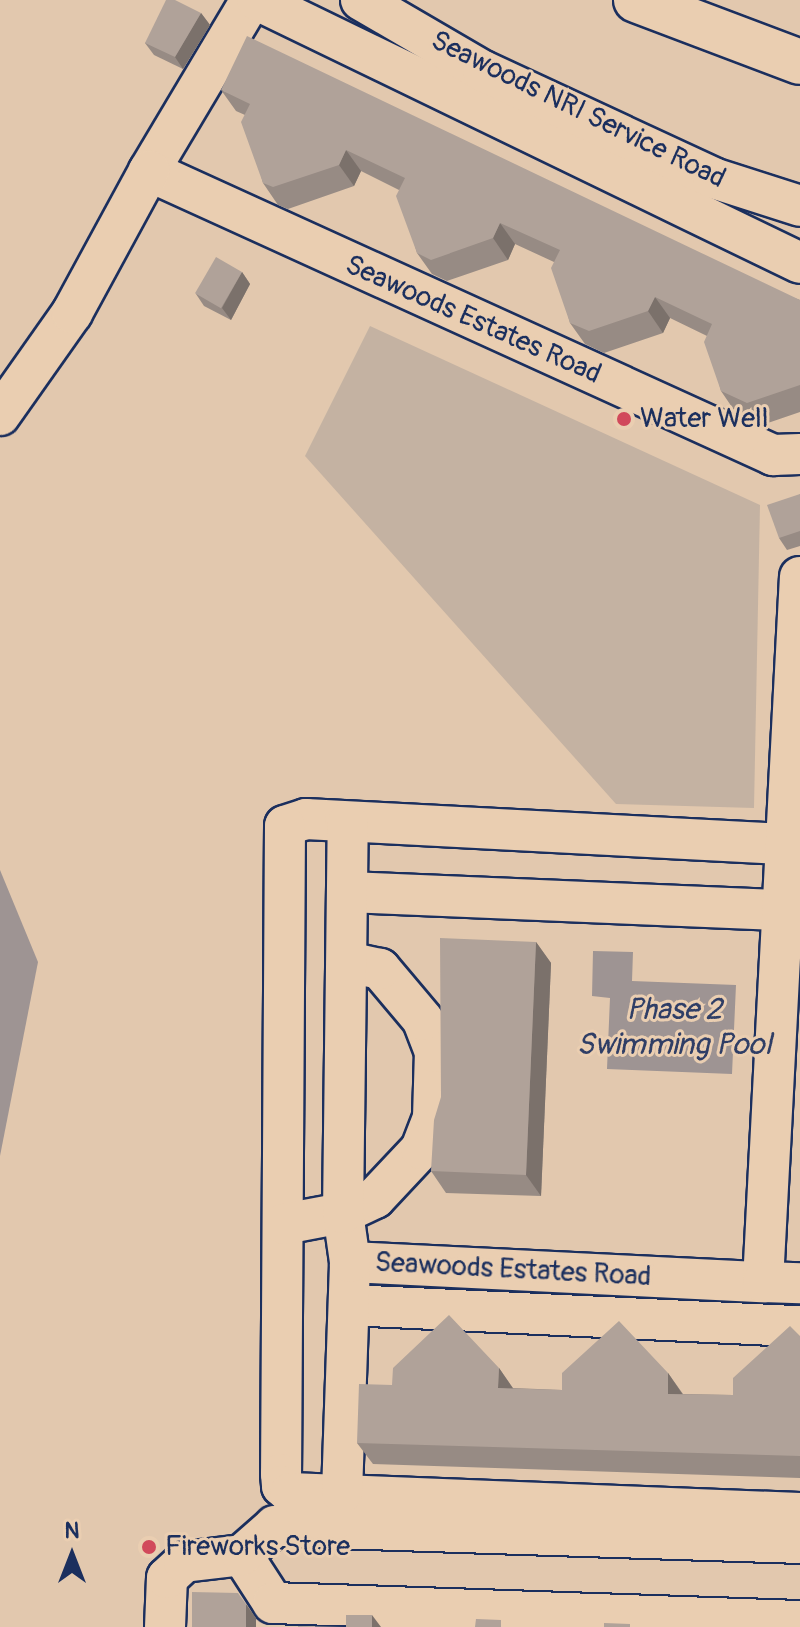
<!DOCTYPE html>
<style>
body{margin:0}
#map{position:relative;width:800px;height:1627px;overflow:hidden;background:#e2c8ae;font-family:Pangolin,sans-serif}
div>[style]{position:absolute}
.green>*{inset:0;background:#c4b2a2}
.water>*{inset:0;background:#9e9493}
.roads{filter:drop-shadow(2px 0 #1b2f5e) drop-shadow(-2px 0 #1b2f5e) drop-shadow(0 2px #1b2f5e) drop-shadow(0 -2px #1b2f5e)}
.minor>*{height:40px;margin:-20px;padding:0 20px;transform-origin:20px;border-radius:20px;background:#eaceb1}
.major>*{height:44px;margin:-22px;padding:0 22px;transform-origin:22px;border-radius:22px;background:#eaceb1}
.wall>*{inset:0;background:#978b84}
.shaded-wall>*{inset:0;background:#7b716b}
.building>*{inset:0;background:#b0a299;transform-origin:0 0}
.dots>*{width:22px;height:22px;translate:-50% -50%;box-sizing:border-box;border:4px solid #eaceb1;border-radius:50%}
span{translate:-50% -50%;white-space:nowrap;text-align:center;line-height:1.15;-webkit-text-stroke:6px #eaceb1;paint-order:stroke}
.street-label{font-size:28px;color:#1b2f5e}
.poi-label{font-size:28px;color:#1b2f5e}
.left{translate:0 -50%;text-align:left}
.water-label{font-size:30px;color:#2f3e66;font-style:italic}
.north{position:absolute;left:32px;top:1515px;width:80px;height:80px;-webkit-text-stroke:6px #eaceb1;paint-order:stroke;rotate:0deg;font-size:22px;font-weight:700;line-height:32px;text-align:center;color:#1b2f5e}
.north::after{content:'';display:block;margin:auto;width:28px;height:36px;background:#1b2f5e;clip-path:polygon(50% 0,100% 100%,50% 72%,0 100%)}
</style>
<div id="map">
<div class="green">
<i style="clip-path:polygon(370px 326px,760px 505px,754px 808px,616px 804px,305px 456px)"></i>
</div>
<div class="water">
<i style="clip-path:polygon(0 870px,38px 962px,0 1156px)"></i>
<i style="clip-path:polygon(593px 951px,633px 952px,632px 981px,736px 985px,732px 1074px,607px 1069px,610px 998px,592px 996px)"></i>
</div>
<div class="roads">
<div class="minor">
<i style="left:251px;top:0;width:199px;rotate:120.8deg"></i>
<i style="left:149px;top:171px;width:686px;rotate:24.47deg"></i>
<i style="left:773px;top:455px;width:27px;rotate:-2deg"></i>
<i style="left:257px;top:0;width:603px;rotate:25.84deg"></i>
<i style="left:361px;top:0;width:141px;rotate:30.2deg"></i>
<i style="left:483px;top:71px;width:254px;rotate:24.9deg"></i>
<i style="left:713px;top:178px;width:91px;rotate:17.8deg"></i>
<i style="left:0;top:415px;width:125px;rotate:-54.8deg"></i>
<i style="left:72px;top:313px;width:162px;rotate:-61.5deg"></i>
<i style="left:783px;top:844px;width:478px;rotate:-177deg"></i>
<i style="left:306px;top:819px;width:22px;rotate:162deg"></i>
<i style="left:285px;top:826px;width:648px;rotate:90.35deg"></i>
<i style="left:281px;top:1474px;width:12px;rotate:85deg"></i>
<i style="left:282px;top:1486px;width:11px;rotate:41deg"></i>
<i style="left:290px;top:1493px;width:510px;rotate:2.25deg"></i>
<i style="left:348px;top:892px;width:432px;rotate:2.4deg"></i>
<i style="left:284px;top:1224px;width:60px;rotate:-10.6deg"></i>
<i style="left:343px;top:1213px;width:35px;rotate:-25deg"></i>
<i style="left:375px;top:1198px;width:67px;rotate:-46.8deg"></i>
<i style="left:421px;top:1149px;width:33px;rotate:-69deg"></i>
<i style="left:433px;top:1118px;width:66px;rotate:-88.3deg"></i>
<i style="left:435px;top:1052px;width:34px;rotate:-111deg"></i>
<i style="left:423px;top:1020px;width:67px;rotate:-130.1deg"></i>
<i style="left:380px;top:969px;width:34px;rotate:-168deg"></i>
<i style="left:350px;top:1262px;width:413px;rotate:2.8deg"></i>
<i style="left:763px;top:1282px;width:706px;rotate:-87deg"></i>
<i style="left:763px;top:1282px;width:37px;rotate:2deg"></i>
<i style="left:349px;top:1305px;width:451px;rotate:2.7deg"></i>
<i style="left:342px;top:1493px;width:231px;rotate:-88deg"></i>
<i style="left:350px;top:1262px;width:49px;rotate:-98.1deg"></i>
<i style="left:343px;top:1213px;width:390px;rotate:-89.3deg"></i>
<i style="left:242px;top:1555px;width:57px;rotate:57.1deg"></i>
<i style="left:273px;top:1603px;width:527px;rotate:1.96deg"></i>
<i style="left:165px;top:1627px;width:49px;rotate:-87.7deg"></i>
<i style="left:167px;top:1578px;width:23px;rotate:-43deg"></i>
<i style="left:184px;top:1562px;width:58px;rotate:-6.9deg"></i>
<i style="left:242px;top:1555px;width:44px;rotate:-41.3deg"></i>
<i style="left:275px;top:1526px;width:525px;rotate:1.85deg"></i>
</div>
<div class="major">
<i style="left:636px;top:0;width:175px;rotate:20.7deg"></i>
</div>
</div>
<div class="wall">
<i style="clip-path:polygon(201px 13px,210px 25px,183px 69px,154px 55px,145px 43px)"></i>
<i style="clip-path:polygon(221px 90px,800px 300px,800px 412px,762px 425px,736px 413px,721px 391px,707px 336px,670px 318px,663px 333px,604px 353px,585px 344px,570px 323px,554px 262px,515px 244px,508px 260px,447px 281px,432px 274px,417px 253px,399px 190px,361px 171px,354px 186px,288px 209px,278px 205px,263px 183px,245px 115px,236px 111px)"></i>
<i style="clip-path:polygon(242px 272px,250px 284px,231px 320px,204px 306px,196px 294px)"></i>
<i style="clip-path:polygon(800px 494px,800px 546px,787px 550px,779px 538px)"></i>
<i style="clip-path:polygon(536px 942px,551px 963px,541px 1196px,446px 1193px,431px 1171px)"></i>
<i style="clip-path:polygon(800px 1336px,800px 1478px,373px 1464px,357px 1443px,392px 1385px,499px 1368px,513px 1388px,562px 1390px,668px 1373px,683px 1394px,733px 1395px)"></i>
</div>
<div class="shaded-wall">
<i style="clip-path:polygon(201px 13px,210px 25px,183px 69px,175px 57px)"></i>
<i style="clip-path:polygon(346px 150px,361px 171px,354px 186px,339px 165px)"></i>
<i style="clip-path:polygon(500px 223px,515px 244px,508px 260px,493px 238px)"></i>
<i style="clip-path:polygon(242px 272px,250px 284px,231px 320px,222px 308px)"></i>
<i style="clip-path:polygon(655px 297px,670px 318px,663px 333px,648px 311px)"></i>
<i style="clip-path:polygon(536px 942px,551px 963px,541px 1196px,526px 1175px)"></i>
<i style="clip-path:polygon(499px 1368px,514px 1390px,498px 1388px)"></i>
<i style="clip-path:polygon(668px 1373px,683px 1395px,668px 1394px)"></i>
<i style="clip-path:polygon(246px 1604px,256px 1618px,256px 1627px,246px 1627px)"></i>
<i style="clip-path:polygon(372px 1615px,381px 1627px,372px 1627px)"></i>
</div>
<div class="building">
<i style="clip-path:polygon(166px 0,175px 0,201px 13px,175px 57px,145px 43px)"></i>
<i style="clip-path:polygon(247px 36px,800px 300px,800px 385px,747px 403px,721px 391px,704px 342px,712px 324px,655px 297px,648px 311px,589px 331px,570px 323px,551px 268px,560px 250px,500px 223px,493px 238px,431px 260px,417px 253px,396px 196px,405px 178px,346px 150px,339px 165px,273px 187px,263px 183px,241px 122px,250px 104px,221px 90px)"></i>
<i style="left:216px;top:257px;width:30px;height:42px;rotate:30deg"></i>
<i style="clip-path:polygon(800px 494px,800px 531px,779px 538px,767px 505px)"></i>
<i style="clip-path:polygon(440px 938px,536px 942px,526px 1175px,431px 1171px,434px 1120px,441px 1097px)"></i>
<i style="clip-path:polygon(449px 1315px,499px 1368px,498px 1388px,562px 1390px,562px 1373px,619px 1321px,668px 1373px,668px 1394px,733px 1395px,733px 1378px,790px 1326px,800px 1336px,800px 1456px,357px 1443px,359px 1384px,392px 1385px,393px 1368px)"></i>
<i style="clip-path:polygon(192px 1592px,238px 1593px,246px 1604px,246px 1627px,192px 1627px)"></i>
<i style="left:346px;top:1615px;width:26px;height:12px"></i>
<i style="clip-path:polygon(476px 1619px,501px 1620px,501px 1627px,475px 1627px)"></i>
<i style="clip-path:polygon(604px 1623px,630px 1624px,630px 1627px,604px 1627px)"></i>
<i style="clip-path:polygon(298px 1626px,344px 1627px,298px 1627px)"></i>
</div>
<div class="dots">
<i style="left:624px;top:419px;background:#d1495b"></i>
<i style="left:149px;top:1547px;background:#d1495b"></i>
</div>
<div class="street-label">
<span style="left:578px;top:110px;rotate:26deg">Seawoods NRI Service Road</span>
<span style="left:473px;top:320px;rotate:24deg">Seawoods Estates Road</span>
<span style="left:513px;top:1270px;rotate:3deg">Seawoods Estates Road</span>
</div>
<div class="poi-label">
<span class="left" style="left:640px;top:419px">Water Well</span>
<span class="left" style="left:165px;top:1547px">Fireworks Store</span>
</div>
<div class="water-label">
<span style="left:674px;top:1027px">Phase 2<br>Swimming Pool</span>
</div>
<div class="north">N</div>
</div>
